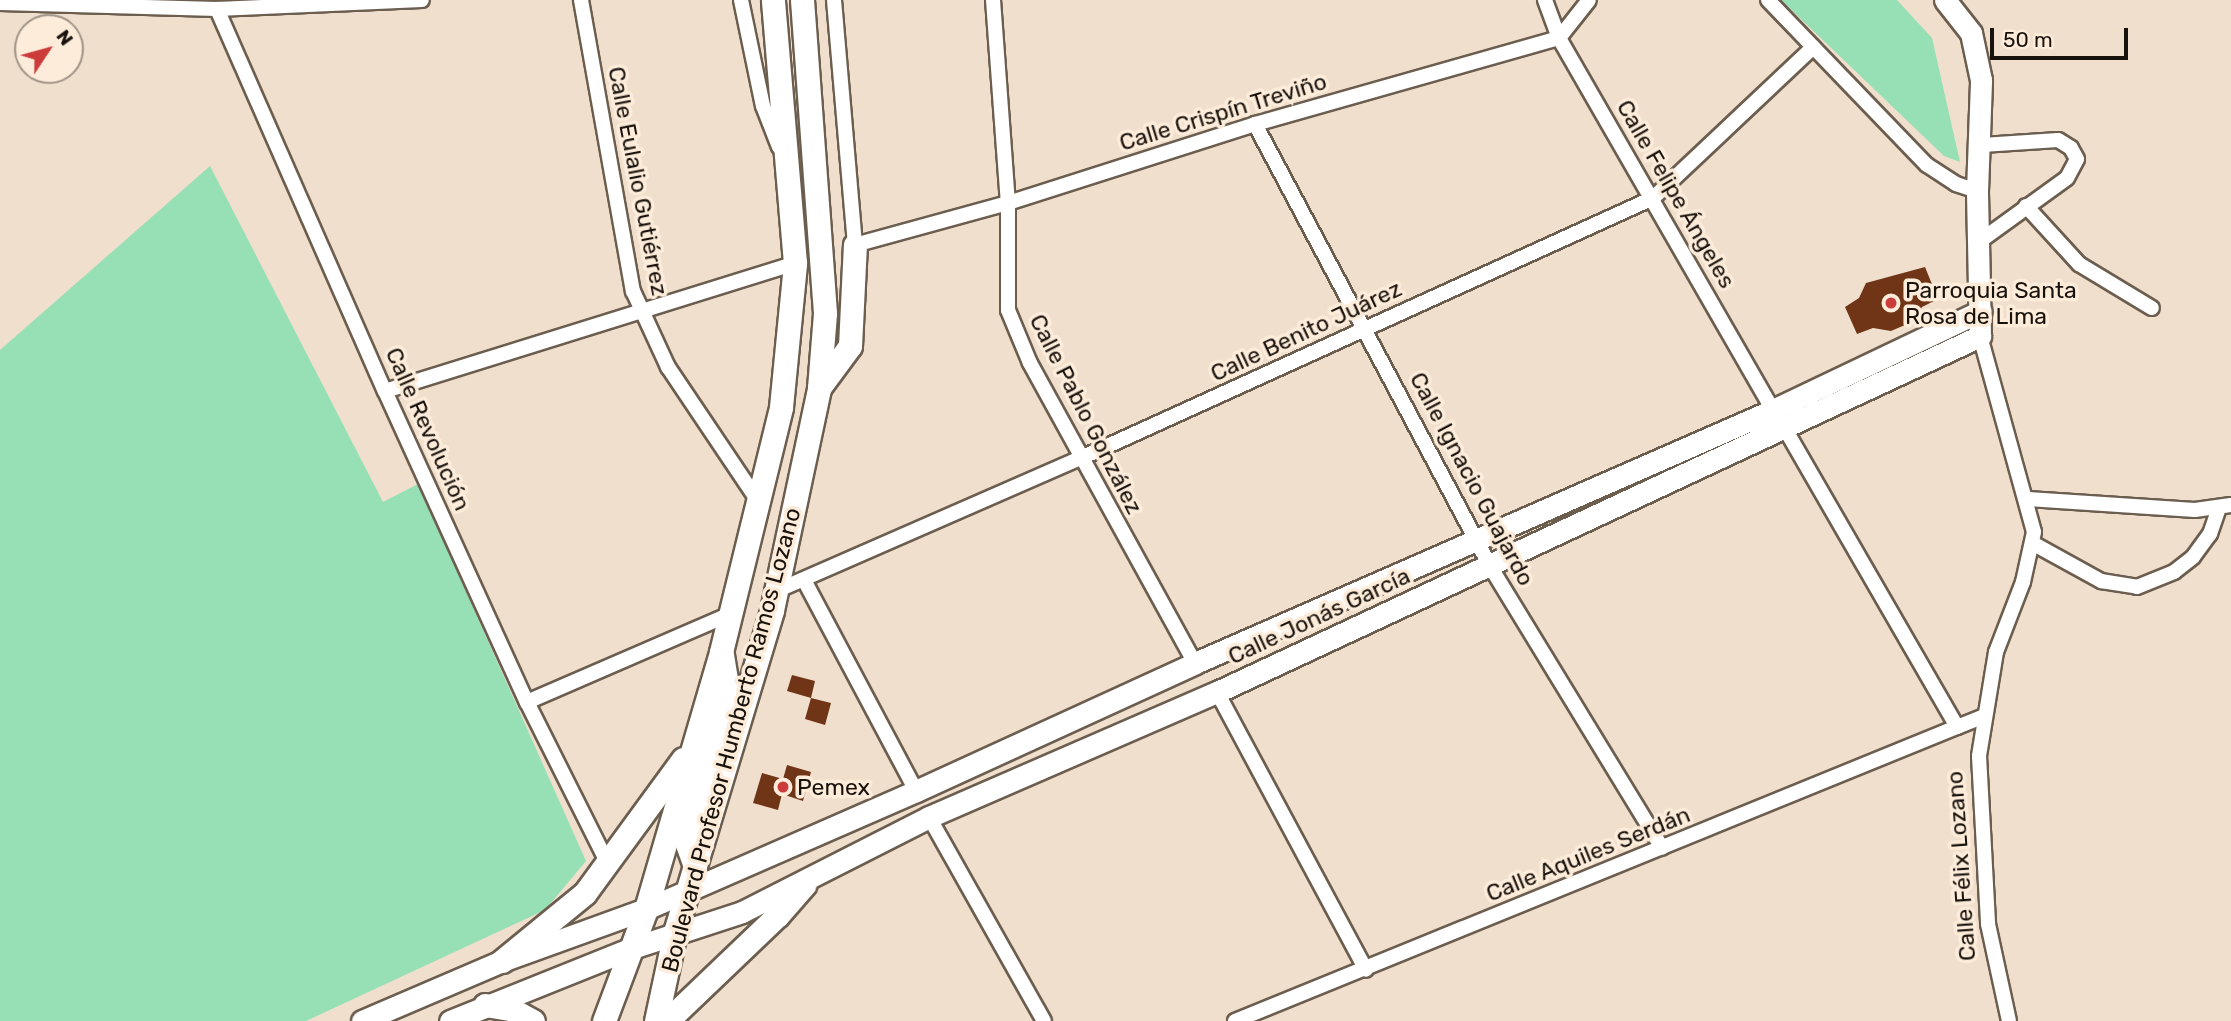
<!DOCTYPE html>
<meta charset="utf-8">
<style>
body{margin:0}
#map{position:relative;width:2231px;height:1021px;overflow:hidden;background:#f0dfcd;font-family:Rubik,sans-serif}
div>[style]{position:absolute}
.green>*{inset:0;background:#97e0b5}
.building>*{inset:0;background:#6f3516}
.roads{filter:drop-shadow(2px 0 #6c5e4f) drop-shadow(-2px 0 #6c5e4f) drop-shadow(0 2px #6c5e4f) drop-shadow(0 -2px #6c5e4f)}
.street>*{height:14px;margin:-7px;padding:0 7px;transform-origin:7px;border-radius:7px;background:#fff}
.secondary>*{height:21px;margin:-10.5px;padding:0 10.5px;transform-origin:10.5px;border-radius:10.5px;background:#fff}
.primary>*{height:23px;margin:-11.5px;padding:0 11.5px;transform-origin:11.5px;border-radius:11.5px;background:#fff}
.dots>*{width:19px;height:19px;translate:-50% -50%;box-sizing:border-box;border:4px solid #fdecda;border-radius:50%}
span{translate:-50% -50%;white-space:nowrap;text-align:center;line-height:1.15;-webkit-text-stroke:7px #fdecda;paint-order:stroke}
.street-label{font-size:23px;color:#18120c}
.poi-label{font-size:23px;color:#18120c}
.left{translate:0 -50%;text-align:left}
.north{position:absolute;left:14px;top:14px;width:70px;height:70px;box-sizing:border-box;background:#fdecda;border:2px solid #a19588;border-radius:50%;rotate:54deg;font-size:19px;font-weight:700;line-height:28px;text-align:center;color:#18120c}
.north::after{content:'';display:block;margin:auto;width:24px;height:32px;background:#cb3c3b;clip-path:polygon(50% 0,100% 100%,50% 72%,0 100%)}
.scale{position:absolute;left:1990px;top:28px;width:138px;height:32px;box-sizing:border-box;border:4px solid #18120c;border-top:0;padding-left:9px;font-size:21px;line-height:24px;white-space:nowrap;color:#18120c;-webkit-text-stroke:5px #fdecda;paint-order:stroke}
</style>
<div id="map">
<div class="green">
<i style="clip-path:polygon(1781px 0,1897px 0,1932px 38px,1960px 162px,1944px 156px)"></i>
<i style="clip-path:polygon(210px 166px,383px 502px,418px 484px,586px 861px,545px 910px,306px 1021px,0 1021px,0 350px)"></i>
</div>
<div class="building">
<i style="clip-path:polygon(1925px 267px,1938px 299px,1922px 307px,1912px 322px,1891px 331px,1873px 328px,1857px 334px,1845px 307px,1859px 298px,1866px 283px)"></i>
<i style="clip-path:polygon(792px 675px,815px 681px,811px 698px,831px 703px,825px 725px,805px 719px,811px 698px,787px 691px)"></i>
<i style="clip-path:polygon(787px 765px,811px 772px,803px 801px,782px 794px,778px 810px,753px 803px,762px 773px,783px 779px)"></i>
</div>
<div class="roads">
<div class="street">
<i style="left:581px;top:0;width:296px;rotate:79.9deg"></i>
<i style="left:633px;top:291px;width:84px;rotate:65.3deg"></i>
<i style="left:668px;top:367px;width:165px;rotate:56.1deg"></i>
<i style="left:741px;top:0;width:108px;rotate:78.3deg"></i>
<i style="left:763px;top:106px;width:44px;rotate:68.7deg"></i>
<i style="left:834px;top:0;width:246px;rotate:85.1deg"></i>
<i style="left:855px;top:245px;width:159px;rotate:-15.4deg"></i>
<i style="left:1008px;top:203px;width:259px;rotate:-17.7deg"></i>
<i style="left:1255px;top:124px;width:316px;rotate:-15.8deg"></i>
<i style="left:1559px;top:38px;width:48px;rotate:-51.7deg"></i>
<i style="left:993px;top:0;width:204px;rotate:85.8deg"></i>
<i style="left:1008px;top:203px;width:107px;rotate:90deg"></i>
<i style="left:1008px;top:310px;width:57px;rotate:67.5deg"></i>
<i style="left:1030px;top:363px;width:342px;rotate:61.2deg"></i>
<i style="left:1545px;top:0;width:40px;rotate:69.8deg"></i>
<i style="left:1559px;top:38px;width:429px;rotate:60.1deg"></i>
<i style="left:1768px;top:0;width:229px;rotate:46.1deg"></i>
<i style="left:1927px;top:165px;width:35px;rotate:33deg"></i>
<i style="left:1956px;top:184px;width:22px;rotate:18deg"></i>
<i style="left:0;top:3px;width:217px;rotate:1.6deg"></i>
<i style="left:217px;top:9px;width:205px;rotate:-2.5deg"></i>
<i style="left:217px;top:9px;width:417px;rotate:66.3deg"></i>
<i style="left:385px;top:391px;width:342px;rotate:65.5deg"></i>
<i style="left:527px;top:702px;width:181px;rotate:63.4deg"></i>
<i style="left:1255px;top:124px;width:501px;rotate:62deg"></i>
<i style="left:1490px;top:566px;width:330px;rotate:58.6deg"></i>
<i style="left:2026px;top:206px;width:79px;rotate:47.6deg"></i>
<i style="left:2079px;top:264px;width:85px;rotate:31.1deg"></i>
<i style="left:1980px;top:241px;width:107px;rotate:-35.9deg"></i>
<i style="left:2067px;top:178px;width:21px;rotate:-62deg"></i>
<i style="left:2077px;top:159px;width:13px;rotate:-119deg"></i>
<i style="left:2071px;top:148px;width:15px;rotate:-148deg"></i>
<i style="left:2058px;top:140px;width:76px;rotate:176.2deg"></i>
<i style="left:1980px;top:336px;width:203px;rotate:74.6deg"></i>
<i style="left:2034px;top:532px;width:51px;rotate:102.4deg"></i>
<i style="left:2023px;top:582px;width:75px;rotate:111.1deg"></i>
<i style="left:1996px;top:652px;width:105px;rotate:99.3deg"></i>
<i style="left:1979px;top:756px;width:168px;rotate:86.9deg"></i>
<i style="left:1988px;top:924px;width:99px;rotate:77.8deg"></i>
<i style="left:385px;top:391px;width:430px;rotate:-17.3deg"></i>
<i style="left:1784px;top:427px;width:346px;rotate:60deg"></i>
<i style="left:1957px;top:727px;width:29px;rotate:-22deg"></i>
<i style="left:2028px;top:499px;width:167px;rotate:3.8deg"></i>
<i style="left:2195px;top:510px;width:36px;rotate:-8deg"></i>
<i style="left:2034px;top:544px;width:77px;rotate:28.9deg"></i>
<i style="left:2101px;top:581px;width:36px;rotate:9deg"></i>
<i style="left:2137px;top:587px;width:40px;rotate:-22deg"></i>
<i style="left:2174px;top:572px;width:24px;rotate:-38deg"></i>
<i style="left:2193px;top:557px;width:29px;rotate:-54deg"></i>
<i style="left:2210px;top:534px;width:28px;rotate:-71deg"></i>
<i style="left:804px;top:580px;width:239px;rotate:62deg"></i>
<i style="left:776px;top:591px;width:333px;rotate:-23.6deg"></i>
<i style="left:1081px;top:458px;width:628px;rotate:-24.44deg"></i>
<i style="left:1653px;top:198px;width:220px;rotate:-43.3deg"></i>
<i style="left:1217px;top:692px;width:315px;rotate:61.8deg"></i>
<i style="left:527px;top:702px;width:221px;rotate:-23.4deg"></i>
<i style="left:929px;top:817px;width:234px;rotate:60.6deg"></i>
<i style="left:1235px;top:1021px;width:780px;rotate:-22.16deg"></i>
</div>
<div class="secondary">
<i style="left:362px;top:1021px;width:152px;rotate:-23.2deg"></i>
<i style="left:502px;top:961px;width:153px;rotate:-19.9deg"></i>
<i style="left:646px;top:909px;width:295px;rotate:-23.6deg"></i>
<i style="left:916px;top:791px;width:307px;rotate:-24.6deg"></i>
<i style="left:1195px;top:663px;width:631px;rotate:-23.64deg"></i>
<i style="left:1773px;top:410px;width:230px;rotate:-25.5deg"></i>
<i style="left:450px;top:1021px;width:196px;rotate:-21.9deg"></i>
<i style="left:632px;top:948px;width:116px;rotate:-18.1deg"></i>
<i style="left:742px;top:912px;width:210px;rotate:-26.9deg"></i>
<i style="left:929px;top:817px;width:314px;rotate:-23.5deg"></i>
<i style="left:1217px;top:692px;width:842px;rotate:-25.01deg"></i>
<i style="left:1980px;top:336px;width:145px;rotate:-91.2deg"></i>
<i style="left:1977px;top:191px;width:111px;rotate:-87.9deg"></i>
<i style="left:1981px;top:80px;width:48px;rotate:-102deg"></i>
<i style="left:1971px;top:33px;width:42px;rotate:-128.2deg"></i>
</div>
<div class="primary">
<i style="left:819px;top:388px;width:52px;rotate:-53.6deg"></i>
<i style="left:850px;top:346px;width:101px;rotate:-87.2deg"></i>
<i style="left:695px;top:866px;width:30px;rotate:-110deg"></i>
<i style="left:685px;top:838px;width:147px;rotate:-72.6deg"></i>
<i style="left:729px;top:698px;width:44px;rotate:-99.2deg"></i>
<i style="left:502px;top:961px;width:107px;rotate:-39.3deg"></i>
<i style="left:585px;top:893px;width:166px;rotate:-53.8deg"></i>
<i style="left:485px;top:1005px;width:26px;rotate:9deg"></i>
<i style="left:511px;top:1009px;width:25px;rotate:29deg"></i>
<i style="left:604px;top:1021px;width:120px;rotate:-69.4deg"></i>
<i style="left:646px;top:909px;width:268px;rotate:-73.7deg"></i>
<i style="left:721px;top:652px;width:252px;rotate:-76.2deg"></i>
<i style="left:781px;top:407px;width:145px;rotate:-84.4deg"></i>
<i style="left:795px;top:263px;width:264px;rotate:-94.8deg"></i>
<i style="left:656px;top:1021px;width:91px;rotate:-77.9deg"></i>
<i style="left:675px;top:932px;width:336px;rotate:-73.2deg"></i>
<i style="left:772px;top:610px;width:227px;rotate:-78deg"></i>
<i style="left:819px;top:388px;width:75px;rotate:-85.4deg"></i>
<i style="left:825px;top:313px;width:314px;rotate:-94.2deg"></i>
<i style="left:667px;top:1021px;width:153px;rotate:-43.7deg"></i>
<i style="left:778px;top:915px;width:40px;rotate:-49deg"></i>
</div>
</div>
<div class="dots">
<i style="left:1891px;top:303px;background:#cb3c3b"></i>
<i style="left:783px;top:787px;background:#cb3c3b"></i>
</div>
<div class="street-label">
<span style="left:1223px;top:112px;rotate:-17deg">Calle Crispín Treviño</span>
<span style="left:638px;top:181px;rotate:79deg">Calle Eulalio Gutiérrez</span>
<span style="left:1676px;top:194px;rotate:60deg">Calle Felipe Ángeles</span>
<span style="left:1306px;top:331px;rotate:-25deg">Calle Benito Juárez</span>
<span style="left:1086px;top:414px;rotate:63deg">Calle Pablo González</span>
<span style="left:428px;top:429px;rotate:66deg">Calle Revolución</span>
<span style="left:1472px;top:479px;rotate:62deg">Calle Ignacio Guajardo</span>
<span style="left:1319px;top:616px;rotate:-25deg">Calle Jonás García</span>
<span style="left:731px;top:740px;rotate:-75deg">Boulevard Profesor Humberto Ramos Lozano</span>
<span style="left:1588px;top:854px;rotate:-22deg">Calle Aquiles Serdán</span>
<span style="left:1961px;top:866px;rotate:-94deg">Calle Félix Lozano</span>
</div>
<div class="poi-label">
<span class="left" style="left:1905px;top:303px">Parroquia Santa<br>Rosa de Lima</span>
<span class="left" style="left:797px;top:787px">Pemex</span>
</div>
<div class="north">N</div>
<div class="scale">50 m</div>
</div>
